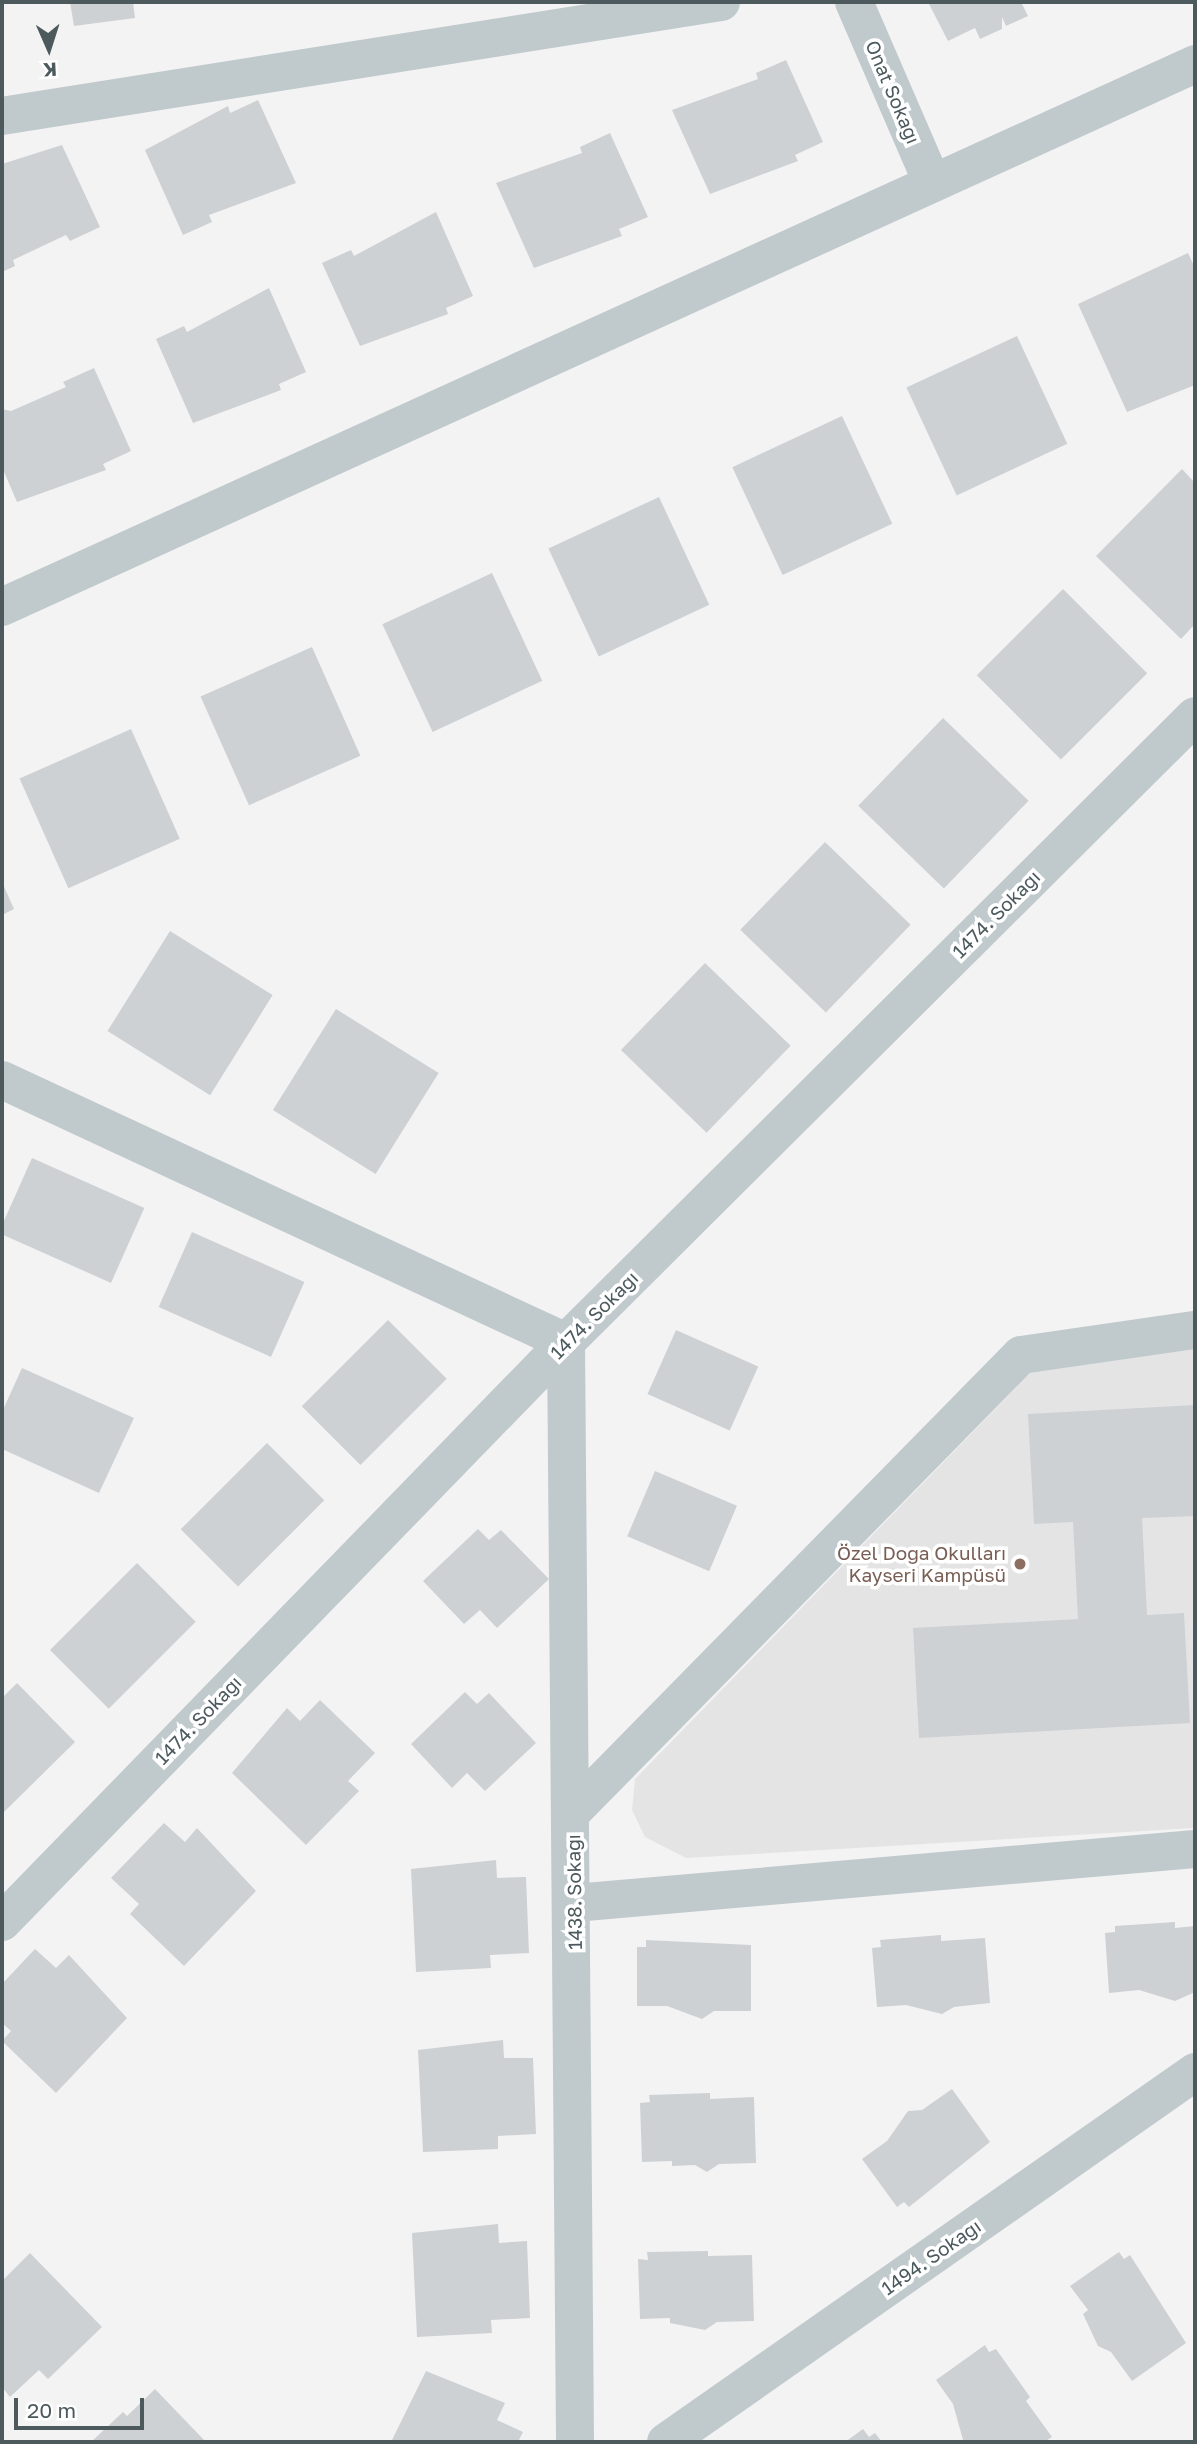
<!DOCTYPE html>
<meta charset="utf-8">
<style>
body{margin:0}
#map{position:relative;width:1197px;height:2444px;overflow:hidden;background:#f4f3f3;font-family:"Golos Text",sans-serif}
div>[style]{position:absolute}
.education>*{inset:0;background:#e5e4e5}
.building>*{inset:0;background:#cdd1d4;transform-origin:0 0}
.minor>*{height:38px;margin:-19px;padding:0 19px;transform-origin:19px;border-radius:19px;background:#c0cacd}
.dots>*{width:19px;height:19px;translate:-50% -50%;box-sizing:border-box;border:4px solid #fff;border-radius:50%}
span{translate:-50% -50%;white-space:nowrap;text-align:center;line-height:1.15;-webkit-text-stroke:7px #fff;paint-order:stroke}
.street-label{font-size:19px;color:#4c5a5e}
.education-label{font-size:19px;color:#785e54}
.right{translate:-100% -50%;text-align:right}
.frame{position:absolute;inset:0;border:4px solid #4c5a5e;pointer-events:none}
.north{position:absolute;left:14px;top:14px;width:70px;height:70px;-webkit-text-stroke:5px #fff;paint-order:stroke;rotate:177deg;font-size:19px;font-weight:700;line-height:28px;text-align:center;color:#4c5a5e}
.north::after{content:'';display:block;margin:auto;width:24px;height:32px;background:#4c5a5e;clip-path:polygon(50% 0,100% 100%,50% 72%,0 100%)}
.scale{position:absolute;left:14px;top:2398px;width:130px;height:32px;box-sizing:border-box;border:4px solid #4c5a5e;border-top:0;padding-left:9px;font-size:21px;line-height:24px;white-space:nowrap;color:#4c5a5e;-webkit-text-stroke:5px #fff;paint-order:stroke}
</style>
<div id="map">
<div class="education">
<i style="clip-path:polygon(1195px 1347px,1195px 1828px,686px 1858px,645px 1837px,632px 1810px,635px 1779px,1034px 1369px)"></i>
</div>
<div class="building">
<i style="clip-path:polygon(70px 2px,133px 2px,135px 18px,74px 26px)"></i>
<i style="clip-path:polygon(928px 2px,1028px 2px,1022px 4px,1028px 16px,1006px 26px,1002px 17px,1002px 29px,980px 39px,975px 28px,948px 41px)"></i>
<i style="clip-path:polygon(786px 60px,823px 142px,795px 155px,798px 161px,710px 194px,672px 110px,758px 79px,756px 73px)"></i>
<i style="clip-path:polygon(258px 100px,296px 183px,209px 215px,212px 222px,183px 235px,145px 150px,228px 106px,230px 113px)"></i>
<i style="clip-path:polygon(610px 133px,648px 217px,619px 229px,622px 236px,534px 268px,496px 183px,582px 153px,580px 147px)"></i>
<i style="clip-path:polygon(62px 145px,100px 227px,70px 241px,66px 235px,13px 260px,15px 266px,2px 272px,2px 164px)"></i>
<i style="clip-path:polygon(436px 212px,473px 296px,446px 308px,448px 314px,360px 346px,322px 263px,351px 250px,354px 256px)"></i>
<i style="clip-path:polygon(1188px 253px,1195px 268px,1195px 385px,1127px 412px,1078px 304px)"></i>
<i style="clip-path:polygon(269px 288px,306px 372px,279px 384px,281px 390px,193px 423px,156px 339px,184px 326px,187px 332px)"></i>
<i style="left:1017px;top:336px;width:119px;height:122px;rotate:65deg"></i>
<i style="clip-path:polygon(94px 368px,131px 451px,103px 464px,106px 470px,17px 502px,2px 467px,2px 409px,11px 411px,66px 387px,63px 382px)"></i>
<i style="left:842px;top:416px;width:119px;height:121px;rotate:65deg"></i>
<i style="clip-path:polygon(1182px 469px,1195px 483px,1195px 624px,1181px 639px,1096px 556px)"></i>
<i style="left:659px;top:497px;width:119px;height:122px;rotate:65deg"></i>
<i style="left:492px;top:573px;width:119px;height:121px;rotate:65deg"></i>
<i style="left:1063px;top:589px;width:119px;height:122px;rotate:45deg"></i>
<i style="left:312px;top:647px;width:119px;height:122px;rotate:66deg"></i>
<i style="left:943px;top:718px;width:119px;height:122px;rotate:44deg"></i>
<i style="left:131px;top:729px;width:120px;height:122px;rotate:66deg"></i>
<i style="left:825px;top:842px;width:119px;height:122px;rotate:44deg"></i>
<i style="clip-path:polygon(2px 882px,14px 909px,2px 915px)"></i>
<i style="left:170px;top:931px;width:121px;height:118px;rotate:32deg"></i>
<i style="left:705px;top:963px;width:119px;height:121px;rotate:44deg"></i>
<i style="left:336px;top:1009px;width:121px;height:119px;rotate:32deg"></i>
<i style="left:32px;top:1158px;width:123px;height:82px;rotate:24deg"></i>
<i style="left:192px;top:1232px;width:123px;height:82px;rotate:24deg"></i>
<i style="left:388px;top:1320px;width:83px;height:122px;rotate:45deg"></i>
<i style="left:676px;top:1330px;width:90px;height:70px;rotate:24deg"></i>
<i style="clip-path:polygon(22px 1368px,134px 1418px,99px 1493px,2px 1449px,2px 1412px)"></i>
<i style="clip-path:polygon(1195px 1405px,1195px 1516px,1142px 1518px,1147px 1615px,1184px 1613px,1190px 1723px,919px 1738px,913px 1628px,1078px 1619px,1073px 1522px,1034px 1524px,1028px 1414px)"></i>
<i style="left:267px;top:1443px;width:81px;height:122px;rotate:45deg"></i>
<i style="left:655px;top:1471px;width:89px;height:71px;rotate:23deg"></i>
<i style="clip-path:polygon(478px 1529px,489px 1540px,501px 1530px,549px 1579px,497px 1628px,480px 1610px,464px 1624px,423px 1581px)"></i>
<i style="left:137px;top:1563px;width:83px;height:123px;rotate:45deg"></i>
<i style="clip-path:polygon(17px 1683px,75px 1742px,2px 1814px,2px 1698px)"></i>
<i style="clip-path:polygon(465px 1692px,477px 1704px,489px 1693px,536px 1743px,485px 1791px,467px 1773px,452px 1788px,411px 1744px)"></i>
<i style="clip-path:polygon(320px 1700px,375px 1753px,348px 1781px,359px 1791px,306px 1845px,232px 1773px,287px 1708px,300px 1721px)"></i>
<i style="clip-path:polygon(164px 1823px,185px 1842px,197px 1828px,256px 1891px,184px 1966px,130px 1914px,139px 1904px,111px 1878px)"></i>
<i style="clip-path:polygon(496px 1860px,497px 1878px,526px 1877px,529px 1953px,490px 1955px,491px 1968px,416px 1972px,411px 1869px)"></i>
<i style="clip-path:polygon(1175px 1922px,1175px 1928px,1195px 1926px,1195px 1992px,1175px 2001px,1139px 1990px,1109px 1993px,1105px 1933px,1115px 1932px,1115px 1926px)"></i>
<i style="clip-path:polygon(941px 1935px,941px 1941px,985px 1938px,990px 2003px,954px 2007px,942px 2014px,906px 2005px,877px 2007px,872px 1948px,881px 1947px,880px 1940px)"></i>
<i style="clip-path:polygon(646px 1940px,751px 1945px,751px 2011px,714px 2011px,702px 2019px,667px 2006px,637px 2006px,637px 1947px,646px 1947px)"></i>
<i style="clip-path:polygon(35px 1949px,56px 1968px,69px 1955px,127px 2018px,56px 2093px,2px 2041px,11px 2031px,2px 2023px,2px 1984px)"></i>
<i style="clip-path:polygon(503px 2040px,504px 2058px,533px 2058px,536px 2134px,498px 2136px,498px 2149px,423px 2152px,418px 2050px)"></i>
<i style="clip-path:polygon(952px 2089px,990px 2142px,909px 2207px,904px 2202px,897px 2207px,862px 2159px,887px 2141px,908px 2111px,922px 2110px)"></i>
<i style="clip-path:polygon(710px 2093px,710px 2099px,754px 2097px,756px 2163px,719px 2164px,707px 2172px,695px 2165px,672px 2166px,672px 2161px,642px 2162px,640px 2103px,650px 2102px,649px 2095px)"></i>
<i style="clip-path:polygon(498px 2224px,499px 2243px,527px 2241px,530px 2318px,491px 2320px,492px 2333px,417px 2337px,412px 2233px)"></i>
<i style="clip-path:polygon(708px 2251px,708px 2256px,752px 2255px,754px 2321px,717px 2322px,705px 2330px,670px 2323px,670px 2318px,640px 2319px,638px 2259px,648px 2260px,647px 2252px)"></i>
<i style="clip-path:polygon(1119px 2252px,1124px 2259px,1130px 2255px,1186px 2343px,1132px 2381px,1111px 2352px,1098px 2346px,1083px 2314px,1088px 2310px,1070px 2286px)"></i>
<i style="clip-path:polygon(30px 2253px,102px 2327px,48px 2379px,39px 2370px,10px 2397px,2px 2387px,2px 2281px)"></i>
<i style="clip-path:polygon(985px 2345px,989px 2352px,996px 2349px,1030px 2397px,1026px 2401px,1052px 2437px,1044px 2442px,963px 2440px,953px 2404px,936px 2380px)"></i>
<i style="clip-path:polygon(426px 2371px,505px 2403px,497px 2420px,523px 2432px,518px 2442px,391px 2442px)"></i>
<i style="clip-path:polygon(155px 2389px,206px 2442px,91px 2442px,123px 2412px,127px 2416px)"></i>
<i style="clip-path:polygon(863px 2429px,869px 2437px,875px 2433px,882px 2442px,845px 2442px)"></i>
</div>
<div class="minor">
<i style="left:854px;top:2px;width:196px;rotate:66.6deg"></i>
<i style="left:2px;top:116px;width:728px;rotate:-9.01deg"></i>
<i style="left:2px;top:607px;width:1311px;rotate:-24.47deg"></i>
<i style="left:2px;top:1080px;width:622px;rotate:24.92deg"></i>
<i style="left:566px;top:1342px;width:1100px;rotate:89.53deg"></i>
<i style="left:573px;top:1811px;width:639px;rotate:-45.51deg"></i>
<i style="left:1021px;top:1355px;width:176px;rotate:-8.2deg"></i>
<i style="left:574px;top:1903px;width:623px;rotate:-4.97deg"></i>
<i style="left:2px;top:1922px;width:809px;rotate:-45.8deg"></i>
<i style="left:566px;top:1342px;width:887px;rotate:-44.86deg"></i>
<i style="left:666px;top:2442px;width:646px;rotate:-34.97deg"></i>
</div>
<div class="dots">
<i style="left:1020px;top:1564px;background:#8d6e63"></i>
</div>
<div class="street-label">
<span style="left:893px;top:92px;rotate:67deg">Onat Sokağı</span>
<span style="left:996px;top:914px;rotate:-45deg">1474. Sokağı</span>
<span style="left:594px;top:1315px;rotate:-45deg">1474. Sokağı</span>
<span style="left:198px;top:1720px;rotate:-46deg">1474. Sokağı</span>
<span style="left:574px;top:1892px;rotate:-91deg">1438. Sokağı</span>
<span style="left:931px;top:2257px;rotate:-35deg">1494. Sokağı</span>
</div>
<div class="education-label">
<span class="right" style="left:1006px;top:1564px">Özel Doğa Okulları<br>Kayseri Kampüsü</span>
</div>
<div class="frame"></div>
<div class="north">K</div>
<div class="scale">20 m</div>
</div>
